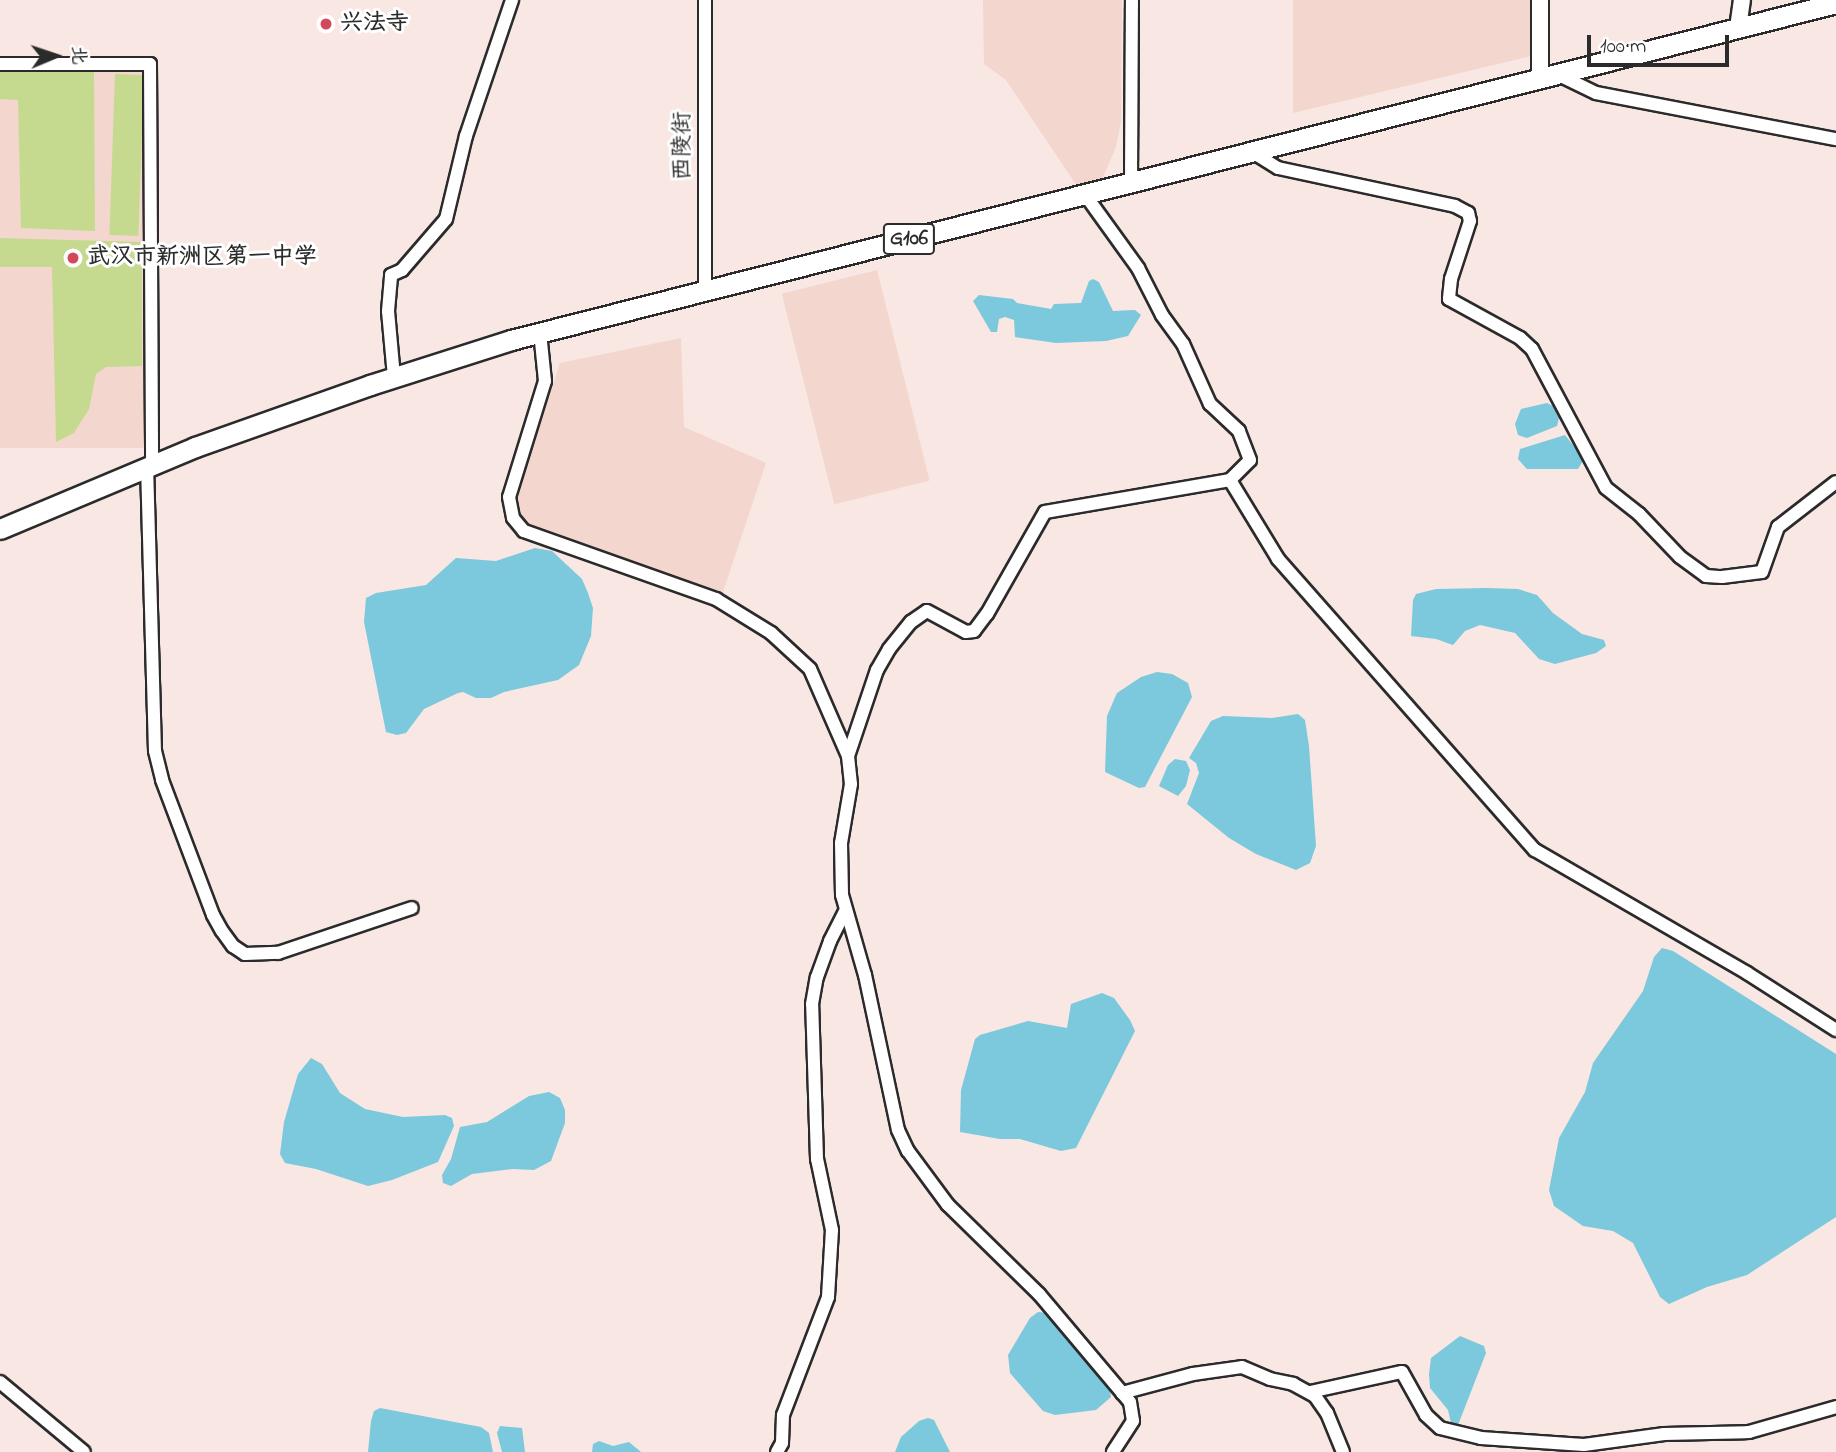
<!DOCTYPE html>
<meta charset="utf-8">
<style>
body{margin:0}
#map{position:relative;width:1836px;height:1452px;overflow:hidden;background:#f8e7e2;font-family:"Indie Flower","LXGW WenKai TC",sans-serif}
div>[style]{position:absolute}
.built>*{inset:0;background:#f3d6ce;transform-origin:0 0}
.green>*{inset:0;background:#c6da8f;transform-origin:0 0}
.water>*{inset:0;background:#7cc8dc}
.roads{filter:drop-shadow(2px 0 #2b2b2b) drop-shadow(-2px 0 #2b2b2b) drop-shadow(0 2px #2b2b2b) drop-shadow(0 -2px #2b2b2b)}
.minor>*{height:12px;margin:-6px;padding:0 6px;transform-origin:6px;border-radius:6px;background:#fff}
.major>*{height:16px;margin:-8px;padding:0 8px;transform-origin:8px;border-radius:8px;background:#fff}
.highway>*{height:19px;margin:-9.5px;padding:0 9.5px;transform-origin:9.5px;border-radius:9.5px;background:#fff}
.dots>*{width:19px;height:19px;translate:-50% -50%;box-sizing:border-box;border:4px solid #fff;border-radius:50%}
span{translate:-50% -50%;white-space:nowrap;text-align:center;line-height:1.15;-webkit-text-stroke:6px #fff;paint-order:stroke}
.shield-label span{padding:2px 5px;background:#fff;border:2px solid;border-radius:5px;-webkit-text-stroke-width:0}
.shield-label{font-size:21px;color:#2b2b2b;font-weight:700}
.poi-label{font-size:23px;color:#2b2b2b;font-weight:700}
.left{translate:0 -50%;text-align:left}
.street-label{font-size:23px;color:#2b2b2b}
.north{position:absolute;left:21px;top:21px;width:70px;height:70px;-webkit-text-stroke:5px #fff;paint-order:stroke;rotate:88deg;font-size:19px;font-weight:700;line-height:28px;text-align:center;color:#2b2b2b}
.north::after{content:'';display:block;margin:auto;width:24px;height:32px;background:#2b2b2b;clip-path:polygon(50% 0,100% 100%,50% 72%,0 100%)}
.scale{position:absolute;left:1587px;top:35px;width:142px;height:32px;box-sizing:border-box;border:4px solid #2b2b2b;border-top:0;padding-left:9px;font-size:21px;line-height:24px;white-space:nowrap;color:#2b2b2b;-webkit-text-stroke:5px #fff;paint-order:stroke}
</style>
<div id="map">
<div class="built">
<i style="clip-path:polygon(983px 0,1122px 0,1121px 122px,1116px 147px,1100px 184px,1079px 189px,1006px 80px,984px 64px)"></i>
<i style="clip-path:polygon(1293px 0,1531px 0,1531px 56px,1293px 113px)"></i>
<i style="left:0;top:68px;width:147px;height:380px"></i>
<i style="left:877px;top:270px;width:217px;height:98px;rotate:76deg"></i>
<i style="clip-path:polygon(681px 338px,684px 427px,766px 463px,723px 592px,521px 525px,513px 508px,560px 363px)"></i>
</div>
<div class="green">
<i style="clip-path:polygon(0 70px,94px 72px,95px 231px,21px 228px,18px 100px,0 99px)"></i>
<i style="left:115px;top:74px;width:29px;height:161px;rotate:2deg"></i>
<i style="clip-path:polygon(0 238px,142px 242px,142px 366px,106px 367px,96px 374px,89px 409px,74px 433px,56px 442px,52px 267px,0 267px)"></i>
</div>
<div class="water">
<i style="clip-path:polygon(1093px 279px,1099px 282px,1113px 311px,1135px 310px,1141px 315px,1128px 336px,1106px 341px,1056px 343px,1015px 337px,1014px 320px,1005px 317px,999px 319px,997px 332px,991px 332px,973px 301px,979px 295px,1013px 299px,1017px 303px,1051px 309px,1054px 304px,1081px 303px,1089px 281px)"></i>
<i style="clip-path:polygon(1547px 403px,1553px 406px,1559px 418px,1557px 426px,1527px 438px,1518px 435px,1515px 424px,1521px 409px)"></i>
<i style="clip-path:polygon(1565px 435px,1584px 459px,1578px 469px,1527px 469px,1518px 459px,1520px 449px)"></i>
<i style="clip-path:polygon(535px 548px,552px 551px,582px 579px,588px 593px,593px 608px,591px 636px,579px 665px,558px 680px,504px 692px,491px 698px,476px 698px,463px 692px,458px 693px,424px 709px,406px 733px,397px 735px,386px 732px,364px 622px,366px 598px,376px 593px,426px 585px,456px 558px,496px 561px)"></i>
<i style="clip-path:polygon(1487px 588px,1518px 589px,1537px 595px,1553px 613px,1582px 634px,1604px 640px,1606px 646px,1596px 653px,1555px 664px,1539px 659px,1515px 633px,1480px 625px,1465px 631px,1453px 645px,1436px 639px,1411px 636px,1413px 600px,1416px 594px,1436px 589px)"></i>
<i style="clip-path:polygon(1157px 672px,1172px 674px,1188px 683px,1192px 697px,1145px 787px,1139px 788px,1105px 772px,1107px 716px,1117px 693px,1141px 677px)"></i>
<i style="clip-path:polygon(1298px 714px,1305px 720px,1309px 746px,1316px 846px,1310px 863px,1296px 870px,1256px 854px,1229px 838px,1187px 804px,1199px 773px,1196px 763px,1189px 758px,1211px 721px,1223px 716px,1272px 718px)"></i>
<i style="clip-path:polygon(1175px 759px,1186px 761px,1190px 770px,1186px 786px,1178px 796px,1159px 786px,1168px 765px)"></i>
<i style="clip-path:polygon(1662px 948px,1673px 951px,1836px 1054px,1836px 1217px,1747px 1275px,1707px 1287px,1669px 1304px,1660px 1297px,1633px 1243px,1613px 1231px,1583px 1226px,1554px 1206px,1549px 1190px,1559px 1138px,1585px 1092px,1593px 1063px,1643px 991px,1654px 957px)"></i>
<i style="clip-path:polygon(1102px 993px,1114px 998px,1130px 1020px,1135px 1031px,1076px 1148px,1061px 1151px,1020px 1139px,1000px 1139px,960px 1132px,961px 1090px,975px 1039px,980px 1035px,1028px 1021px,1067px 1028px,1071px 1004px)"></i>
<i style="clip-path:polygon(311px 1058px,322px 1064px,340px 1093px,365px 1109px,403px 1117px,445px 1115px,452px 1118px,454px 1126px,438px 1162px,392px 1180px,368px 1186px,316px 1169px,285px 1163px,280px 1154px,284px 1122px,298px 1074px)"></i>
<i style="clip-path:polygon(549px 1092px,560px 1098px,565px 1110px,565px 1123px,551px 1161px,534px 1170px,513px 1169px,472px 1174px,451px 1186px,443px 1183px,442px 1175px,451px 1159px,460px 1127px,487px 1122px,529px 1096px)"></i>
<i style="clip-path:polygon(1038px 1312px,1047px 1313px,1110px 1391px,1111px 1397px,1096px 1410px,1055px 1415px,1043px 1411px,1010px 1373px,1008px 1355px,1030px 1318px)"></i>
<i style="clip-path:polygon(1460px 1336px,1484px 1346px,1486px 1353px,1458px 1425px,1451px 1423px,1448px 1410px,1430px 1388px,1429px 1374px,1431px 1358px)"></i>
<i style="clip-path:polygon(380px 1408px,481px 1427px,489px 1433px,493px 1452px,368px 1452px,371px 1421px,374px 1411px)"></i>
<i style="clip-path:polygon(928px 1418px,934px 1420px,950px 1452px,895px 1452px,901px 1437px,919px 1421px)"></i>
<i style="clip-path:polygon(500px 1426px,522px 1428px,525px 1452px,502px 1452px,497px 1433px)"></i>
<i style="clip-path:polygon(599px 1441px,613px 1446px,629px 1442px,641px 1452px,592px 1452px,593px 1444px)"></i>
</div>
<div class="roads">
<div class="minor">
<i style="left:705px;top:0;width:292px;rotate:90deg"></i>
<i style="left:0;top:64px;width:150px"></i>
<i style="left:150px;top:64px;width:400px;rotate:89.7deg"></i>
<i style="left:1557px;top:74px;width:43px;rotate:26deg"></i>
<i style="left:1596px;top:93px;width:244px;rotate:10.9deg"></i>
<i style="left:1249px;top:150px;width:34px;rotate:32deg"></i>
<i style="left:1278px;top:168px;width:181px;rotate:12.1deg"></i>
<i style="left:1455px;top:206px;width:15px;rotate:28deg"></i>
<i style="left:1468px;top:213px;width:8px;rotate:76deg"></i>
<i style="left:1470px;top:221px;width:61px;rotate:108.1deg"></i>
<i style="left:1451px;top:279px;width:20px;rotate:96deg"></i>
<i style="left:1449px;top:299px;width:81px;rotate:28.8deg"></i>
<i style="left:1520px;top:338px;width:16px;rotate:43deg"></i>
<i style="left:1532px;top:349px;width:157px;rotate:62deg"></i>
<i style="left:1606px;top:488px;width:42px;rotate:38.2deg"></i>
<i style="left:1639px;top:514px;width:59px;rotate:46.4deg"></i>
<i style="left:1680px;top:557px;width:32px;rotate:36deg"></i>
<i style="left:1706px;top:576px;width:16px;rotate:4deg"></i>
<i style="left:1722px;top:577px;width:40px;rotate:-7.1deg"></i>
<i style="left:1762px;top:572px;width:48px;rotate:-70.4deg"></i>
<i style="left:1778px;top:527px;width:73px;rotate:-37.8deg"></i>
<i style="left:1131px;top:181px;width:181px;rotate:-89.7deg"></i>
<i style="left:540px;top:332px;width:49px;rotate:84.2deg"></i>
<i style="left:545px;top:381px;width:121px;rotate:107.2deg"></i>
<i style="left:509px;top:497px;width:21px;rotate:79deg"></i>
<i style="left:513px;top:518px;width:17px;rotate:50deg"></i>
<i style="left:524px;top:531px;width:204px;rotate:19.5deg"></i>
<i style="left:716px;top:599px;width:65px;rotate:31.7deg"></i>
<i style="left:771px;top:633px;width:53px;rotate:42.7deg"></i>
<i style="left:810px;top:669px;width:95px;rotate:66.4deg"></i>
<i style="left:848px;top:756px;width:28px;rotate:84deg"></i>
<i style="left:851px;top:784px;width:60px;rotate:99.6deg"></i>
<i style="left:841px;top:843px;width:52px;rotate:88.9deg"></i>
<i style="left:842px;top:895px;width:83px;rotate:74deg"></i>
<i style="left:865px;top:975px;width:158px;rotate:78deg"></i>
<i style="left:898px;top:1130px;width:23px;rotate:65deg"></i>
<i style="left:908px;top:1151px;width:67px;rotate:53.5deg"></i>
<i style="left:948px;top:1205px;width:127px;rotate:44.4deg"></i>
<i style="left:1039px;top:1294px;width:141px;rotate:49.9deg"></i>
<i style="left:1130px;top:1402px;width:19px;rotate:81deg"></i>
<i style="left:1133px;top:1421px;width:37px;rotate:123deg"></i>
<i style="left:394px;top:377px;width:66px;rotate:-95.2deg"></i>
<i style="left:388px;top:311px;width:36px;rotate:-85deg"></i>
<i style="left:391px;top:275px;width:12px;rotate:-24deg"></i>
<i style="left:402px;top:270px;width:67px;rotate:-49.2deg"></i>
<i style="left:446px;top:219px;width:85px;rotate:-76.5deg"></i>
<i style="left:466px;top:136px;width:144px;rotate:-71.3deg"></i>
<i style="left:147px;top:465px;width:286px;rotate:88.4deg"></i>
<i style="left:155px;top:751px;width:30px;rotate:76deg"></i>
<i style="left:162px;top:780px;width:144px;rotate:69.3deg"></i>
<i style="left:213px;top:915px;width:18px;rotate:61deg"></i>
<i style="left:222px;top:931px;width:19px;rotate:54deg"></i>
<i style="left:233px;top:946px;width:14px;rotate:34deg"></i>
<i style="left:245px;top:954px;width:33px;rotate:-2deg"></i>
<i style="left:278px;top:953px;width:141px;rotate:-18.6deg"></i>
<i style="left:1230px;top:480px;width:92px;rotate:58.7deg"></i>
<i style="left:1278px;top:559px;width:388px;rotate:48.6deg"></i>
<i style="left:1535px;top:850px;width:245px;rotate:30.1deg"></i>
<i style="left:1747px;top:973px;width:106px;rotate:32.6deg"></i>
<i style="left:848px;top:756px;width:91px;rotate:-71.4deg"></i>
<i style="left:877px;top:670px;width:24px;rotate:-60deg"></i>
<i style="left:889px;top:649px;width:35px;rotate:-51deg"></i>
<i style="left:911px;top:622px;width:19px;rotate:-35deg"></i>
<i style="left:927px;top:611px;width:44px;rotate:28.3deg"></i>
<i style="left:966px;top:632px;width:8px;rotate:-7deg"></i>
<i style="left:974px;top:631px;width:21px;rotate:-53deg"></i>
<i style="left:987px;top:614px;width:117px;rotate:-60.4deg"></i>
<i style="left:1045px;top:512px;width:188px;rotate:-9.8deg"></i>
<i style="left:1230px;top:480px;width:28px;rotate:-45deg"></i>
<i style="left:1250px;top:460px;width:31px;rotate:-111deg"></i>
<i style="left:1239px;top:431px;width:40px;rotate:-137deg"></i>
<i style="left:1210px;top:404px;width:66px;rotate:-114.2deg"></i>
<i style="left:1183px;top:344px;width:36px;rotate:-126deg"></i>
<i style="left:1162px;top:315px;width:53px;rotate:-117.1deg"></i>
<i style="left:1138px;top:268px;width:92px;rotate:-125.8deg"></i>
<i style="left:0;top:1382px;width:109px;rotate:39.8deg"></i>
<i style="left:1310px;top:1392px;width:94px;rotate:-12.3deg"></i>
<i style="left:1402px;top:1372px;width:49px;rotate:60.8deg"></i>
<i style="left:1426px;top:1415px;width:19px;rotate:43deg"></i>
<i style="left:1440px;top:1428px;width:42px;rotate:13.7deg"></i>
<i style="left:1481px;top:1438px;width:103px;rotate:3.9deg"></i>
<i style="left:1584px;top:1445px;width:81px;rotate:-7.8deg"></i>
<i style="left:1664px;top:1434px;width:85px;rotate:-1.3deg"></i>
<i style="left:1749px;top:1432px;width:91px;rotate:-16deg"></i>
<i style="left:1122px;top:1393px;width:73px;rotate:-15deg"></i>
<i style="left:1193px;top:1374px;width:49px;rotate:-8.1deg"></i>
<i style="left:1242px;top:1367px;width:30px;rotate:23deg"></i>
<i style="left:1270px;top:1379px;width:24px;rotate:12deg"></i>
<i style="left:1293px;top:1384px;width:25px;rotate:29deg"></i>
<i style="left:1315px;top:1396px;width:21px;rotate:55deg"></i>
<i style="left:1327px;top:1413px;width:42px;rotate:67.7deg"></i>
<i style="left:777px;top:1452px;width:10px;rotate:-61deg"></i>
<i style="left:782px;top:1443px;width:28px;rotate:-88deg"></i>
<i style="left:783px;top:1415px;width:126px;rotate:-69.1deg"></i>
<i style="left:828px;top:1297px;width:67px;rotate:-86.6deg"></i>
<i style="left:832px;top:1230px;width:73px;rotate:-101.9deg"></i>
<i style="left:817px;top:1159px;width:155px;rotate:-91.8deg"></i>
<i style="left:812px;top:1004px;width:27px;rotate:-80deg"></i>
<i style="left:817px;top:977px;width:38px;rotate:-70deg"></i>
<i style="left:830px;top:941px;width:33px;rotate:-63deg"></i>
</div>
<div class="major">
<i style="left:1738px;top:28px;width:28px;rotate:-82deg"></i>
<i style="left:1540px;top:78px;width:78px;rotate:-90deg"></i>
</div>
<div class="highway">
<i style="left:0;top:529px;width:212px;rotate:-22.8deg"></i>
<i style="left:195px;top:447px;width:186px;rotate:-19.5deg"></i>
<i style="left:370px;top:385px;width:148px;rotate:-17.7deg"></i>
<i style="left:511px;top:340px;width:1367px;rotate:-14.27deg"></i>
</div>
</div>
<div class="dots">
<i style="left:326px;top:24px;background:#d1495b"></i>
<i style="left:73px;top:258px;background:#d1495b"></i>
</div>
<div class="shield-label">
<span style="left:909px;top:239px">G106</span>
</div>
<div class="poi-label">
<span class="left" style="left:340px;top:24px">兴法寺</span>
<span class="left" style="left:87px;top:258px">武汉市新洲区第一中学</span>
</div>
<div class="street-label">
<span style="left:684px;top:146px;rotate:-90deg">西陵街</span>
</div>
<div class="north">北</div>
<div class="scale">100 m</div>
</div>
